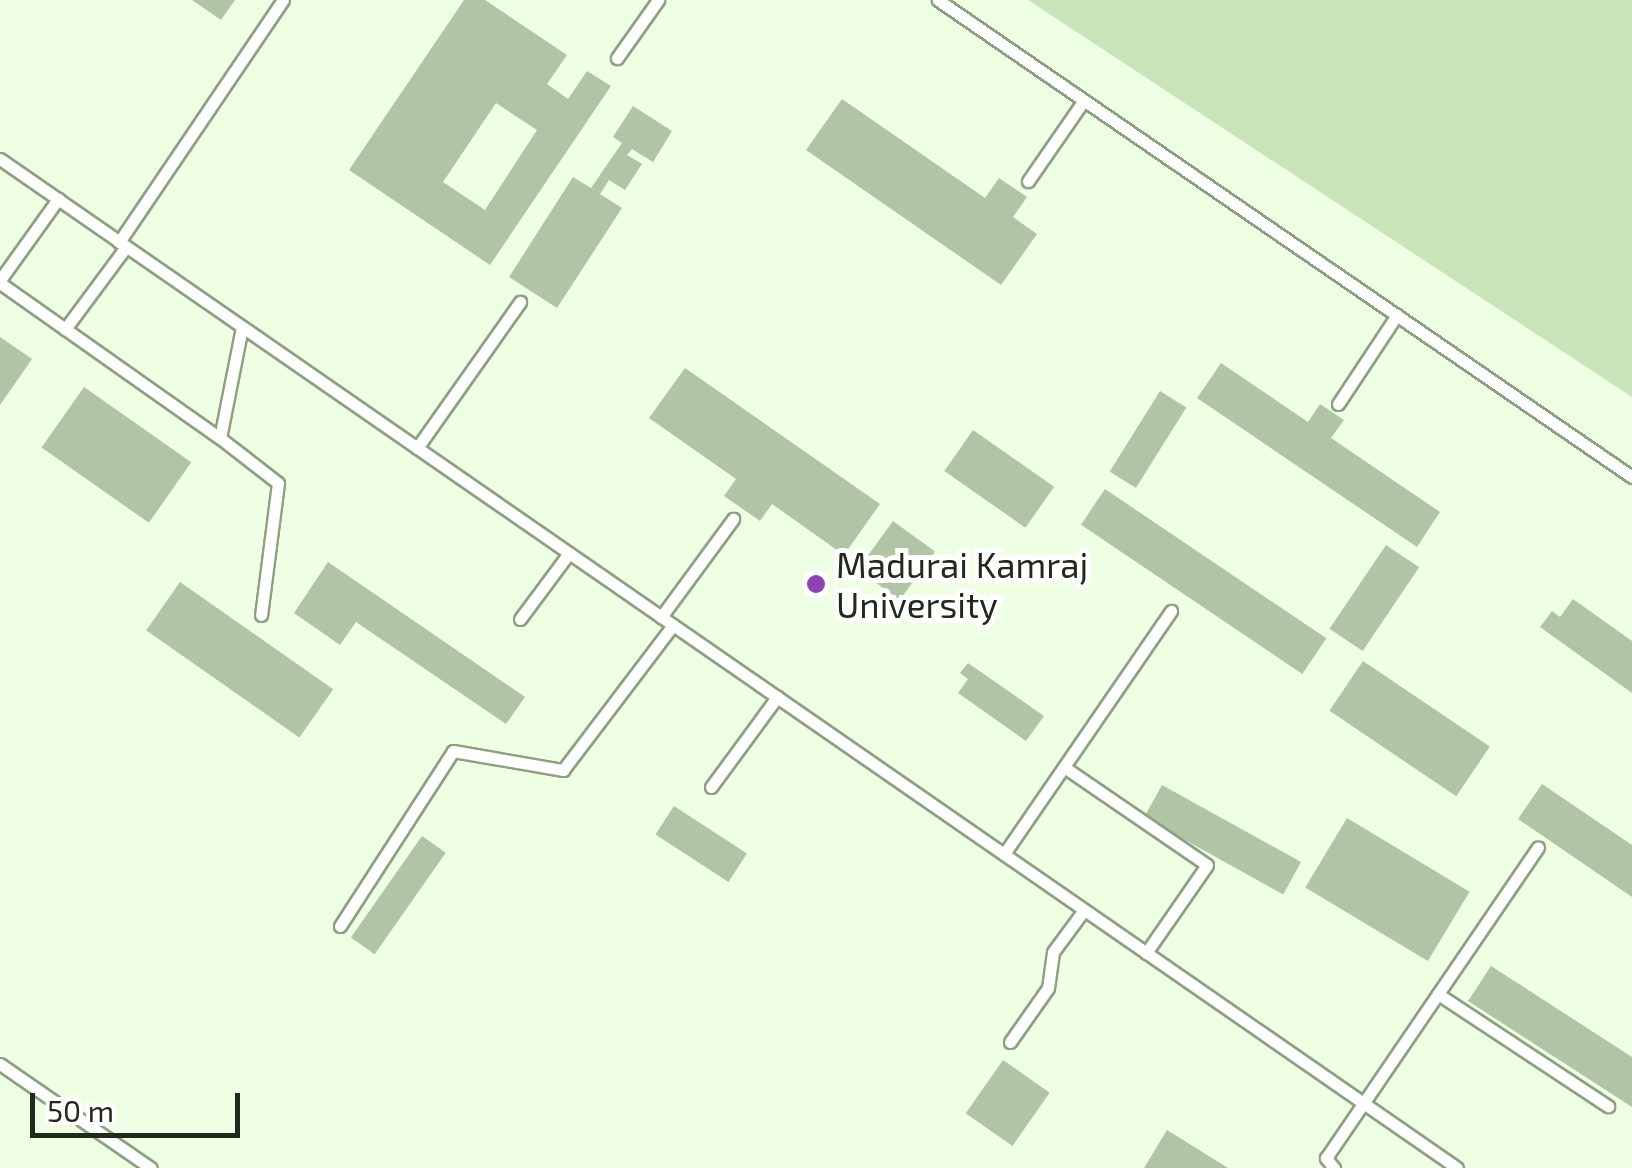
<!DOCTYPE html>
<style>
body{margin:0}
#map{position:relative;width:1632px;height:1168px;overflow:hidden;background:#efffe4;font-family:"Exo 2",sans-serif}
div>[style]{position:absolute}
.green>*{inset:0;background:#cae4b9}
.building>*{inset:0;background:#b1c4a5;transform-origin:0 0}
.roads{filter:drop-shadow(2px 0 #8ea082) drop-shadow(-2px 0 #8ea082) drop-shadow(0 2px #8ea082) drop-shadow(0 -2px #8ea082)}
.service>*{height:11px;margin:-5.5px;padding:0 5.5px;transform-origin:5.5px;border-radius:5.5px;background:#fff}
.dots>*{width:28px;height:28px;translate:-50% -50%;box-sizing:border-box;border:5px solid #fff;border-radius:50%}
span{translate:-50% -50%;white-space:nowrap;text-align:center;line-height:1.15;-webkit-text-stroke:10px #fff;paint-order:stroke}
.poi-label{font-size:35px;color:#21281c}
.left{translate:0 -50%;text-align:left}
.scale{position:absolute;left:30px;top:1093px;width:210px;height:45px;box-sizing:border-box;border:5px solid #21281c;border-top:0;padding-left:12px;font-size:30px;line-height:35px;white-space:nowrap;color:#21281c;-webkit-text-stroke:8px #fff;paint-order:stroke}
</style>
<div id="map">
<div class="green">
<i style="clip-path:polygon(1028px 0,1632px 0,1632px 397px)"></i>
</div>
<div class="building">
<i style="clip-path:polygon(192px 0,235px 0,221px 20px)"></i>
<i style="clip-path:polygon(evenodd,464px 0,485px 0,567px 55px,547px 84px,568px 99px,587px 71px,611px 86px,490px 265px,349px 170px,464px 0,496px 103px,537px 130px,485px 210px,443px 182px,496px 103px)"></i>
<i style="clip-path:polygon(842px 99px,985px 198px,999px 178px,1027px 197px,1013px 217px,1037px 234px,1001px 285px,806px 150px)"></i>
<i style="clip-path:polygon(633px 106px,672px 131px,653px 162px,632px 149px,627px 155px,642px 164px,625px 190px,609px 180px,600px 194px,622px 208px,557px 308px,509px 277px,573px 177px,591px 188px,622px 143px,613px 137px)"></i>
<i style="clip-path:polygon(0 337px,32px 359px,0 405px)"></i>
<i style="clip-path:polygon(1221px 363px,1308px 422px,1320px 404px,1344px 420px,1331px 438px,1440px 512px,1417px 547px,1197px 398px)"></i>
<i style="clip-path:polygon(685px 368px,880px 504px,844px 555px,772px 504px,760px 521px,724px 496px,736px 479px,649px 418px)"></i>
<i style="left:84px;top:387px;width:131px;height:74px;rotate:35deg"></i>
<i style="left:1160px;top:391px;width:31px;height:95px;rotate:32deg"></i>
<i style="left:973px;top:430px;width:99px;height:50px;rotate:35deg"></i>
<i style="left:1105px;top:489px;width:267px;height:43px;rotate:34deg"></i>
<i style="left:893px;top:521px;width:52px;height:60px;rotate:36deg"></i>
<i style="left:1386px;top:545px;width:40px;height:101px;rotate:34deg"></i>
<i style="clip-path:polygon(328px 562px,525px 697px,506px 724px,356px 622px,340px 645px,294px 613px)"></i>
<i style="left:180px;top:582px;width:187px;height:59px;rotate:35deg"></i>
<i style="clip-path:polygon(1573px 599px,1632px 641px,1632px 693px,1540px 627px,1552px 611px,1560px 617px)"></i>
<i style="left:1363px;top:661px;width:153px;height:60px;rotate:34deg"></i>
<i style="clip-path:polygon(968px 663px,1044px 716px,1026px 741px,958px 693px,968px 679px,960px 673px)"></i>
<i style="clip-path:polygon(1542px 784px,1632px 845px,1632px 897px,1518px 819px)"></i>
<i style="left:1162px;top:785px;width:159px;height:37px;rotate:29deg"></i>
<i style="left:674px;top:806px;width:87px;height:34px;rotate:33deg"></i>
<i style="left:1347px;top:818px;width:143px;height:81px;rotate:31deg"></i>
<i style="left:422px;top:836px;width:29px;height:124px;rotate:35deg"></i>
<i style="clip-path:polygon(1491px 966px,1632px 1057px,1632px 1107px,1468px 1001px)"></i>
<i style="left:1003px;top:1060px;width:57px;height:65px;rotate:35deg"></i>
<i style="clip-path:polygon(1167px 1130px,1228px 1168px,1144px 1168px)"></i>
</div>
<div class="roads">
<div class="service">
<i style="left:938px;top:0;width:842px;rotate:34.5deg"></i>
<i style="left:617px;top:58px;width:71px;rotate:-54.7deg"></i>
<i style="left:0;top:159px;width:1772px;rotate:34.7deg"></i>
<i style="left:1028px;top:181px;width:98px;rotate:-55.3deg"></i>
<i style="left:119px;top:242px;width:292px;rotate:-55.9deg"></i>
<i style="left:0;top:280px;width:100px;rotate:-54.4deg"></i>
<i style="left:0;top:283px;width:269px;rotate:35.2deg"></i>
<i style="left:242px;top:327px;width:113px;rotate:101.2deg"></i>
<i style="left:220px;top:438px;width:73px;rotate:37.8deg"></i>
<i style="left:278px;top:483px;width:133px;rotate:97.3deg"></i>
<i style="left:65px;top:329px;width:102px;rotate:-53.4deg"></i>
<i style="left:1338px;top:404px;width:107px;rotate:-56.5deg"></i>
<i style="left:417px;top:448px;width:179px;rotate:-54.8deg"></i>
<i style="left:661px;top:617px;width:122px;rotate:-53.7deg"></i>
<i style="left:520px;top:619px;width:82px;rotate:-53.4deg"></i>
<i style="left:1064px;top:767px;width:173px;rotate:34.4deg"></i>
<i style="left:1207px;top:865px;width:107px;rotate:124.7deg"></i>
<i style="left:711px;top:787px;width:112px;rotate:-53.7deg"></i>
<i style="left:1004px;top:854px;width:295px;rotate:-55.5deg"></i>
<i style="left:340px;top:926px;width:208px;rotate:-57.1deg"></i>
<i style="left:453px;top:751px;width:112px;rotate:9.8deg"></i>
<i style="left:563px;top:770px;width:182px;rotate:-52.8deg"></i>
<i style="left:1438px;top:994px;width:204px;rotate:33.4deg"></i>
<i style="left:1010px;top:1042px;width:66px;rotate:-54.9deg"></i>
<i style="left:1048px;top:988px;width:36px;rotate:-82deg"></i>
<i style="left:1053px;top:952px;width:52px;rotate:-53.6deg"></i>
<i style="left:0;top:1064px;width:183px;rotate:34.6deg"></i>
<i style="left:1334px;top:1168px;width:13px;rotate:-129deg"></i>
<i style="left:1326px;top:1158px;width:376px;rotate:-55.7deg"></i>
</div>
</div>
<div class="dots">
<i style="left:816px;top:584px;background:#8e42b3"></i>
</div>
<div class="poi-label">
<span class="left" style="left:836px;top:584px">Madurai Kamraj<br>University</span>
</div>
<div class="scale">50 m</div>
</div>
